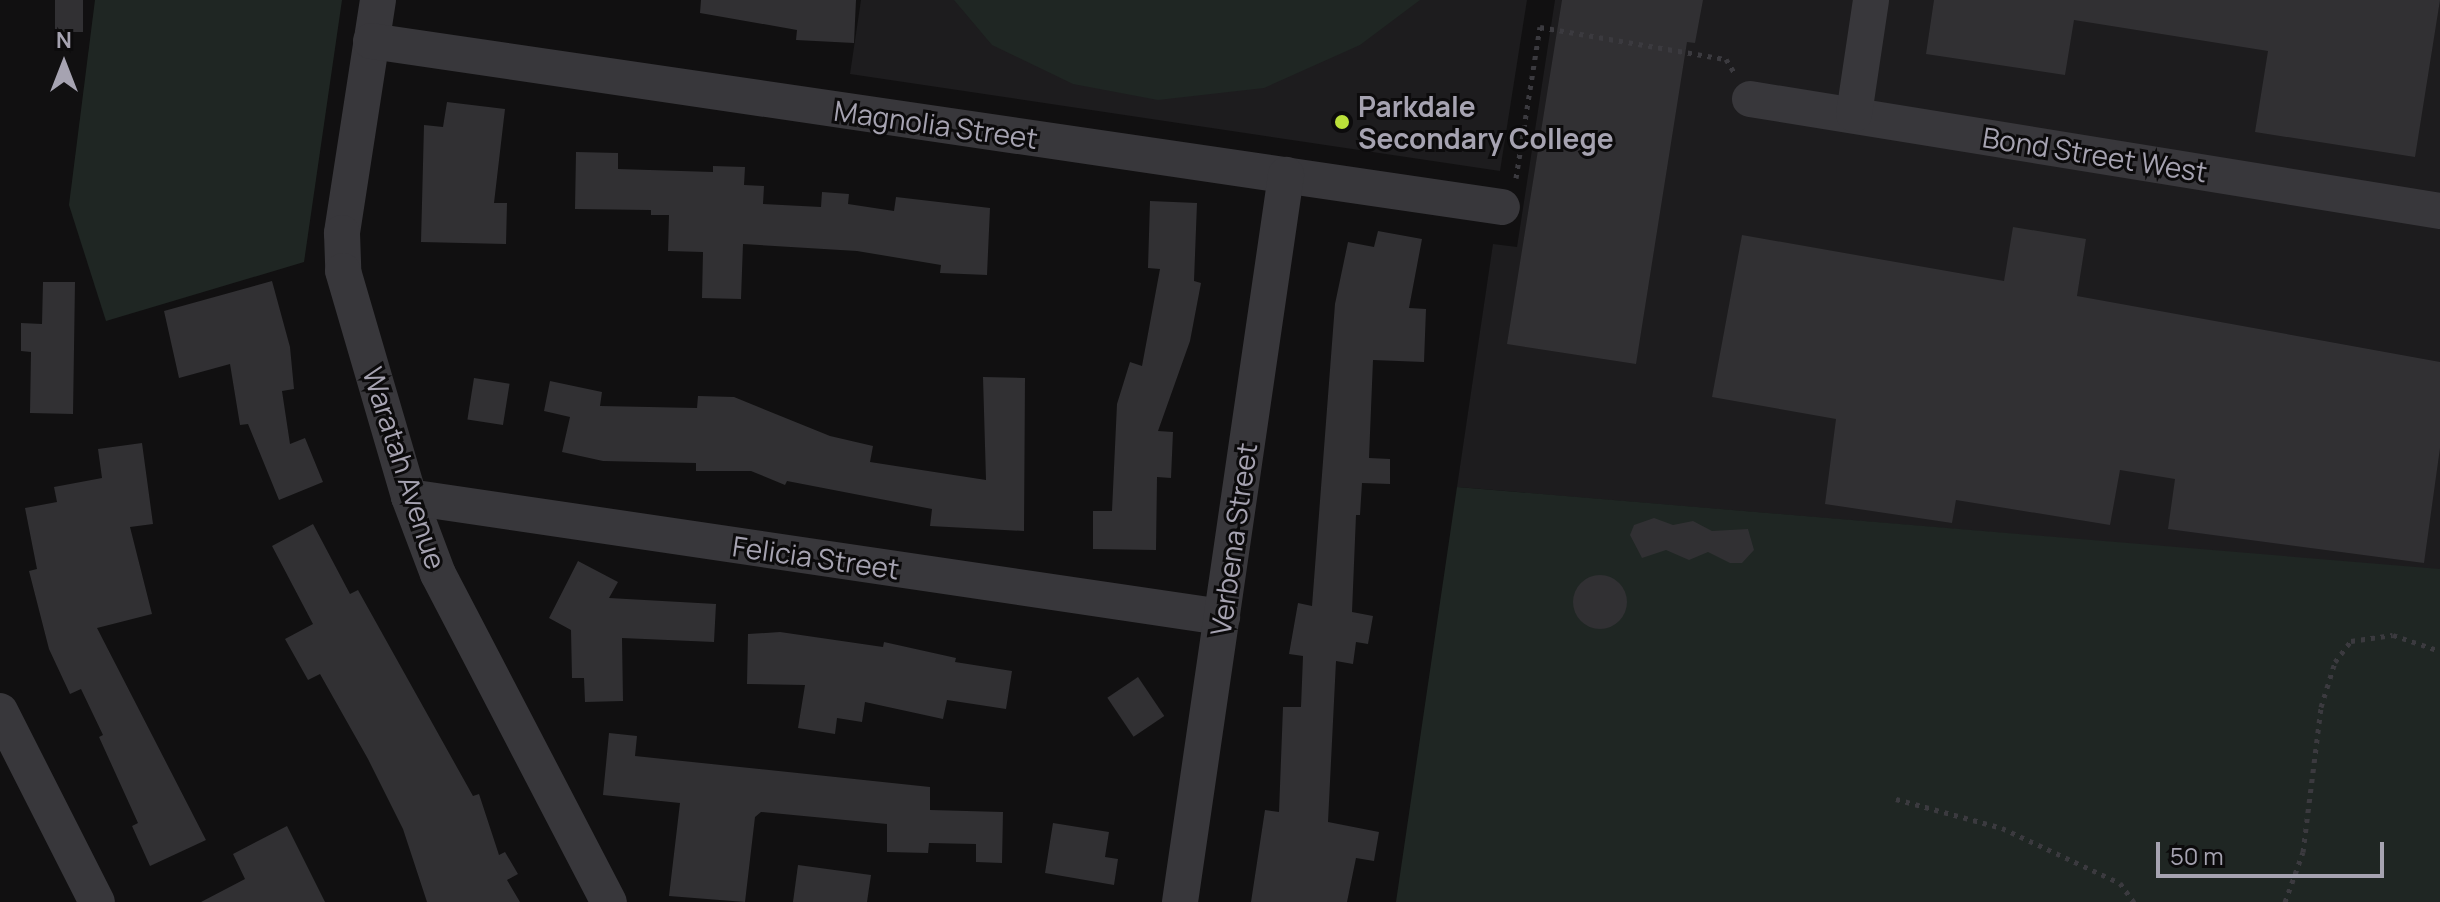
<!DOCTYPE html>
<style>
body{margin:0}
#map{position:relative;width:2440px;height:902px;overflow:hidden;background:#111011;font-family:Manrope,sans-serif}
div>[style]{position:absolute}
.built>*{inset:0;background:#1d1c1e}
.green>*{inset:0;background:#1f2623}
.building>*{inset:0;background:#313033;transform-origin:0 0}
.round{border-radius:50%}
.path>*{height:5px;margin-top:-2.5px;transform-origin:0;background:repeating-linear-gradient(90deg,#3b3a3f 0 4px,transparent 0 10px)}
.street>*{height:36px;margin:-18px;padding:0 18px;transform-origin:18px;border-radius:18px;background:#38373b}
.dots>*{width:22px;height:22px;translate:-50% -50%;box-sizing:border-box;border:4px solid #0c0b0c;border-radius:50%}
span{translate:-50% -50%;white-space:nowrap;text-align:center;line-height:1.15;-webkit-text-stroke:6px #0c0b0c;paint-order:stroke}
.poi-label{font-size:28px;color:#a6a3b1;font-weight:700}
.left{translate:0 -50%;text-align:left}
.street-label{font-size:28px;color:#a6a3b1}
.north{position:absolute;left:24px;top:24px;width:80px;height:80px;-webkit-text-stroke:6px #0c0b0c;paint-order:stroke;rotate:0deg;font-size:22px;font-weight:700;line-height:32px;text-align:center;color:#a6a3b1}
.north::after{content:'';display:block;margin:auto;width:28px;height:36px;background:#a6a3b1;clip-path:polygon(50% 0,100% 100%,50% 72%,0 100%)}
.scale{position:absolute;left:2156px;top:842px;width:228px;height:36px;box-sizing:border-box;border:4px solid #a6a3b1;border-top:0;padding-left:10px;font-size:24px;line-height:28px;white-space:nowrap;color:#a6a3b1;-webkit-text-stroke:6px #0c0b0c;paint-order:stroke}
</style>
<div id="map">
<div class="built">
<i style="clip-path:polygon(861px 0,1527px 0,1500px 171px,850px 74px)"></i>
<i style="clip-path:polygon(1555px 0,2440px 0,2440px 570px,1457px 487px,1493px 244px,1517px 247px)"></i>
</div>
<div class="green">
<i style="clip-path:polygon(95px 0,342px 0,304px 262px,106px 321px,69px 205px)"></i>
<i style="clip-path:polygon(954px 0,1420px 0,1360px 45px,1264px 88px,1158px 100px,1073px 84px,992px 45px)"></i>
<i style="clip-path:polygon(1457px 487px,2440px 569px,2440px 902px,1396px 902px)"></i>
</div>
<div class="building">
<i style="left:55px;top:0;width:28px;height:32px"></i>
<i style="clip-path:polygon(701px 0,856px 0,854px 43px,796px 40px,797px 30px,700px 13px)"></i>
<i style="clip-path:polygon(1562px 0,1703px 0,1695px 43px,1687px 42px,1636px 364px,1507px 344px)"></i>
<i style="clip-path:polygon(1934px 0,2440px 0,2415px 157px,2255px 132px,2268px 51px,2074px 20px,2065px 75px,1926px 54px)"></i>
<i style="clip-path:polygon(447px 102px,505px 109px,494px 203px,507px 203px,506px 244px,421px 242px,424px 125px,443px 127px)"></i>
<i style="clip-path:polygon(576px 152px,618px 153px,618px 169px,713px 172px,713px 166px,745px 167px,744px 185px,764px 186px,763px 204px,821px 207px,822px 192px,849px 194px,848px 204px,894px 211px,896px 197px,990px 208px,987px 275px,940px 273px,941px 265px,857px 251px,743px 244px,741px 299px,702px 298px,703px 252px,668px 251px,669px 215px,651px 215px,651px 210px,575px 209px)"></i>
<i style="clip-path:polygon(1150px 201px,1197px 203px,1194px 281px,1201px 283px,1190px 341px,1158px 431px,1173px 432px,1171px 478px,1157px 477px,1156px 550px,1093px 549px,1093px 511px,1112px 511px,1117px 404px,1130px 362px,1142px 366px,1160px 269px,1148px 268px)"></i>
<i style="clip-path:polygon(2013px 227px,2086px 239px,2077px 296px,2440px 362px,2440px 448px,2424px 563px,2168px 529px,2175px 479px,2120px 470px,2110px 525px,1956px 500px,1952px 523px,1825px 504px,1836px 419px,1712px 397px,1742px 235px,2004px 281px)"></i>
<i style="clip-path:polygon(1378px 231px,1422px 239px,1409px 308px,1426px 309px,1424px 362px,1373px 360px,1369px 458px,1390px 459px,1390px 484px,1362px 483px,1360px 515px,1356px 515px,1352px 612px,1373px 616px,1368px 644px,1356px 642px,1353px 664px,1336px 661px,1328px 822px,1379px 832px,1374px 861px,1356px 858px,1347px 902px,1251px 902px,1265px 810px,1279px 812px,1283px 707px,1301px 707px,1303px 656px,1289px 654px,1298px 603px,1312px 606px,1335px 304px,1348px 242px,1374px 247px)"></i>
<i style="clip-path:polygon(272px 281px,290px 347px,294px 389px,282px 391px,290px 444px,305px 438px,323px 482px,279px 500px,248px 424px,240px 425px,230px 364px,179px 378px,164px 311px)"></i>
<i style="clip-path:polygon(43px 282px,75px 282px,73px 414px,30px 413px,31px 352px,21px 351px,21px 323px,42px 324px)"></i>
<i style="clip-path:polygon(983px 377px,1025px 378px,1024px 531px,930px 526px,932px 509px,787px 481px,785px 485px,751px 471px,696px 471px,696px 463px,603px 461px,562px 452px,570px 417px,544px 411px,550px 381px,602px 392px,600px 406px,697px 408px,698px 396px,734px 397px,830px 436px,873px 446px,870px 462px,986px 480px)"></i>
<i style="left:474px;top:378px;width:36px;height:42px;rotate:9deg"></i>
<i style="clip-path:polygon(142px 443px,153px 524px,130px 527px,152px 614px,97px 628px,206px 840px,150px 866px,132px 826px,138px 823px,99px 737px,103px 735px,81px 689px,70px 694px,49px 649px,29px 571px,37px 569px,25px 508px,57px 502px,54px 487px,102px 478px,98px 449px)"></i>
<i style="clip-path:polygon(1654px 518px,1673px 525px,1693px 521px,1712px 531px,1748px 529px,1754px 550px,1742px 563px,1730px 563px,1708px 552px,1689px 560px,1666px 550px,1642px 558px,1630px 535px,1634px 525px)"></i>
<i style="clip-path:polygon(313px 524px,350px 594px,358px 590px,473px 796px,479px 794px,499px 855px,505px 852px,518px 874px,507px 880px,520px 902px,427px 902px,403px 829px,368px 759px,320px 674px,308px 680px,285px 639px,313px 624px,272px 546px)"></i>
<i style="clip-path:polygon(578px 561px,618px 582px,609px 598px,716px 604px,714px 642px,622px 638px,623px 701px,585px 702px,584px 678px,572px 678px,571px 630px,549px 618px)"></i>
<i class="round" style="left:1573px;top:575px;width:54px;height:54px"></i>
<i style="clip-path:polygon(780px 632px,883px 647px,884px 642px,956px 658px,955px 662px,1012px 671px,1006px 709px,947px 700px,943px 719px,865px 702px,862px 722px,837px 718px,835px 734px,798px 728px,805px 685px,747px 684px,748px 634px)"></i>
<i style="left:1138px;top:677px;width:47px;height:37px;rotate:56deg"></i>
<i style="clip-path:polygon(609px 733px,637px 736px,635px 756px,930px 787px,930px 810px,1003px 812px,1002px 863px,976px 862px,976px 844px,929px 843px,928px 853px,887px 852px,887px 824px,761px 812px,755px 817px,745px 902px,669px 896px,680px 803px,603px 795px)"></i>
<i style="clip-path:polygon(1053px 823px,1109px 832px,1105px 857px,1118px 859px,1114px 885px,1045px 873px)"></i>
<i style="clip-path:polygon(287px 826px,325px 902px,201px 902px,245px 879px,233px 854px)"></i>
<i style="clip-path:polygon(798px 865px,871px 875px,867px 902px,793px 902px)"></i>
</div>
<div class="path">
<i style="left:1516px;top:178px;width:153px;rotate:-81deg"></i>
<i style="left:1540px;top:27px;width:189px;rotate:9.8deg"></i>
<i style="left:1726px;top:59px;width:17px;rotate:59deg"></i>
<i style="left:1896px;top:799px;width:110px;rotate:15.3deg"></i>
<i style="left:2002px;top:828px;width:130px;rotate:25deg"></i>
<i style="left:2120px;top:883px;width:24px;rotate:54deg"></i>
<i style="left:2285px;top:902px;width:53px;rotate:-70.2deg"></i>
<i style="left:2303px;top:852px;width:146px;rotate:-82.9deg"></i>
<i style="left:2321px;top:707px;width:47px;rotate:-72.7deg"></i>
<i style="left:2335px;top:662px;width:26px;rotate:-53deg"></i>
<i style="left:2351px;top:641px;width:42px;rotate:-8.1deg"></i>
<i style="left:2393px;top:635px;width:50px;rotate:18.8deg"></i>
</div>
<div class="street">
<i style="left:378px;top:0;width:236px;rotate:98.8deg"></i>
<i style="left:342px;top:233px;width:38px;rotate:88deg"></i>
<i style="left:343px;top:271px;width:235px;rotate:73.7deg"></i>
<i style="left:409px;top:497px;width:82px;rotate:69.4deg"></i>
<i style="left:438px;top:574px;width:370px;rotate:62.5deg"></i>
<i style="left:371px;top:41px;width:1143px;rotate:8.35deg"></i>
<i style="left:1750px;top:99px;width:699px;rotate:9.22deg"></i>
<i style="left:1854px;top:114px;width:115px;rotate:-81.5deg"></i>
<i style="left:409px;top:497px;width:822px;rotate:8.4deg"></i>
<i style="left:0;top:711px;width:214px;rotate:63.1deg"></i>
<i style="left:1180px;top:902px;width:735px;rotate:-81.7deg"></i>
</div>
<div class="dots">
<i style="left:1342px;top:122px;background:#bbe03a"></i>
</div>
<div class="poi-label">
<span class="left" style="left:1358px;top:122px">Parkdale<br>Secondary College</span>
</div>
<div class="street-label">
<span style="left:936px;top:124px;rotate:8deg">Magnolia Street</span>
<span style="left:2095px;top:154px;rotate:9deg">Bond Street West</span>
<span style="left:405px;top:468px;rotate:72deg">Waratah Avenue</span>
<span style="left:1233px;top:539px;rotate:-82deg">Verbena Street</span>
<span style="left:816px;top:557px;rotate:8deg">Felicia Street</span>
</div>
<div class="north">N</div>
<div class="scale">50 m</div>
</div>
